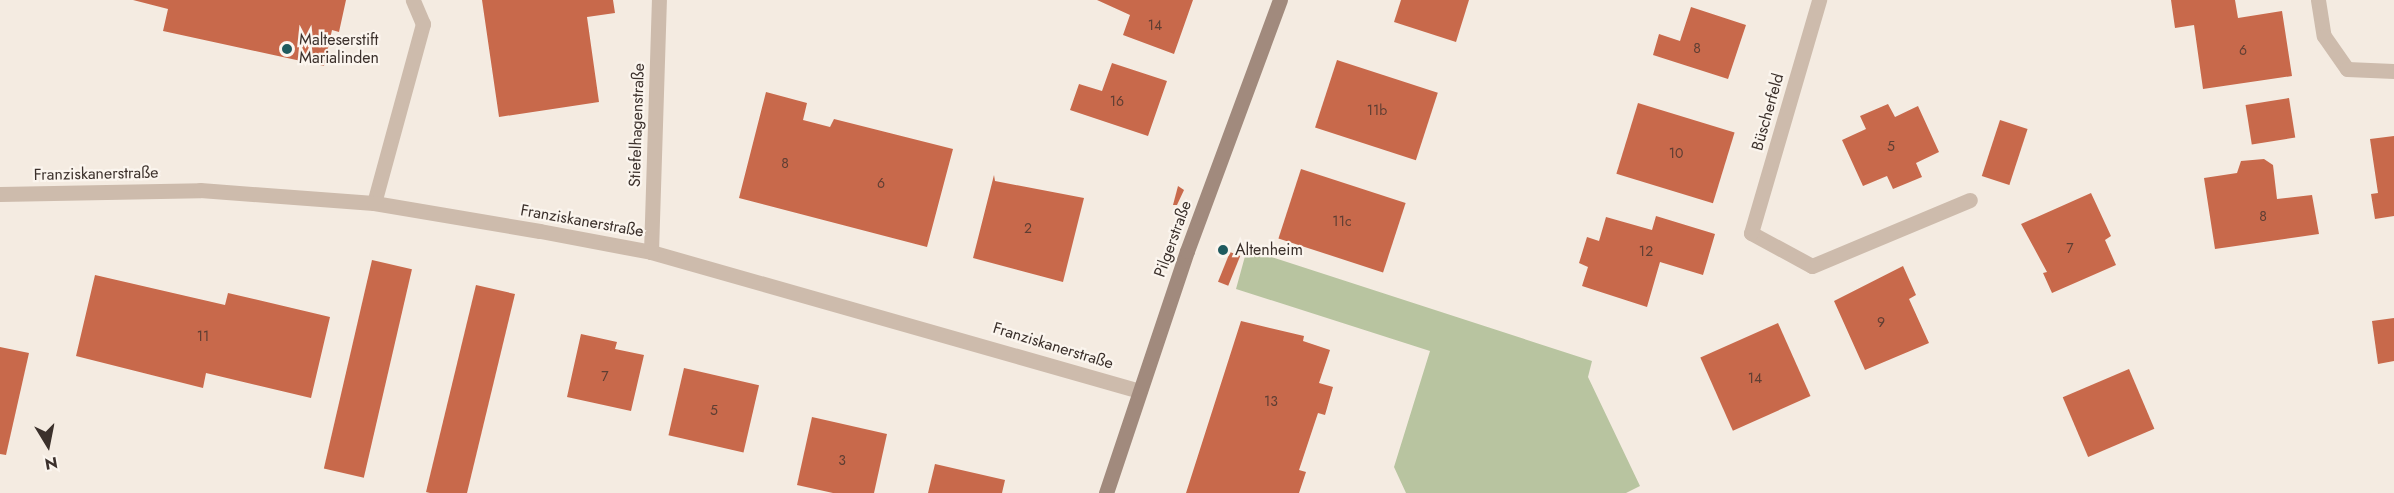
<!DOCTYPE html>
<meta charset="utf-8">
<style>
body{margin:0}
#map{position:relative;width:2394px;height:493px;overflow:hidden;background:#f4ebe1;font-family:Jost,sans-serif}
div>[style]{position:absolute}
.green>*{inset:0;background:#b8c4a0}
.building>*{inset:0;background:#c8694b;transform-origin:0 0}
.lane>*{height:15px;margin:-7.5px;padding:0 7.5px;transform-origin:7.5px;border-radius:7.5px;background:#cdbbac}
.street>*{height:15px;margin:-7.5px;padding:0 7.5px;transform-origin:7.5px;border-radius:7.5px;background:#cdbbac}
.secondary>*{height:15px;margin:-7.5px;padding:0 7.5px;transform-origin:7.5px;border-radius:7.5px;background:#a18a7d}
.dots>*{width:16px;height:16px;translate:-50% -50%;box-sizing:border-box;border:3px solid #fbf5ee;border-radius:50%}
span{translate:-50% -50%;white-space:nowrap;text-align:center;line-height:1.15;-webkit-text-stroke:4.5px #fbf5ee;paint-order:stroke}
.number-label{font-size:14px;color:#5e3e33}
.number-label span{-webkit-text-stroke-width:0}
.poi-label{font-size:16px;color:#3b302b}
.left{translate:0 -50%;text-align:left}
.street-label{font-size:16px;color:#3b302b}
.north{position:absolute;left:18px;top:415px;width:60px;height:60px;-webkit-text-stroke:4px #fbf5ee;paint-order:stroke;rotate:170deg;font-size:16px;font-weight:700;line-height:24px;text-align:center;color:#3b302b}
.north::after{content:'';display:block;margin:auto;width:21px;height:27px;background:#3b302b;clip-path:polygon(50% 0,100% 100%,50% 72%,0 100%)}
</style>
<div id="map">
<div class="green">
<i style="clip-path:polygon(1247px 249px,1592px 361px,1588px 377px,1640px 486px,1626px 493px,1406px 493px,1394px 467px,1430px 351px,1236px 289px)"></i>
</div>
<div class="building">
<i style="clip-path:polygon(133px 0,346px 0,339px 32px,332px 30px,324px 66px,163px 31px,168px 9px)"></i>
<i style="clip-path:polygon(482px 0,613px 0,615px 13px,587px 17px,599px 102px,499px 117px)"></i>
<i style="clip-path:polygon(1097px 0,1193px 0,1174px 54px,1123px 35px,1130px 15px)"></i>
<i style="clip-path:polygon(1401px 0,1469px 0,1456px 42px,1394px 22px)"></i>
<i style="clip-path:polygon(2171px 0,2235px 0,2238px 18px,2282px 11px,2292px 76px,2203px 89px,2194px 25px,2175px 28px)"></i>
<i style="clip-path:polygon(1691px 7px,1746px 25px,1728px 79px,1653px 55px,1659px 34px,1680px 41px)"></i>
<i style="left:1337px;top:60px;width:106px;height:71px;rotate:18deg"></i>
<i style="clip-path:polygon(1112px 63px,1167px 81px,1148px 136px,1070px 110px,1079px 84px,1102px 91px)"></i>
<i style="clip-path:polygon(766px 92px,807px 103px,803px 120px,830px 127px,834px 119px,953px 149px,927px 247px,739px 198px)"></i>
<i style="left:2289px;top:98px;width:40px;height:44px;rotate:81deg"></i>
<i style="left:1638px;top:103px;width:101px;height:74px;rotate:17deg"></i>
<i style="clip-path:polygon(1888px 104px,1895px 117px,1918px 106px,1939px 152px,1916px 163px,1922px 177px,1893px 189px,1887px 176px,1863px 186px,1842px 140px,1866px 129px,1860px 116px)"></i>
<i style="left:2000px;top:120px;width:29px;height:59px;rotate:18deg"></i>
<i style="clip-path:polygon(2394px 136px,2394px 216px,2375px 219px,2371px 194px,2378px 193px,2370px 139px)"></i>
<i style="clip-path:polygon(2264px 159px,2273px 165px,2277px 199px,2312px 195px,2319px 234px,2215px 249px,2204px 178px,2237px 173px,2241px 161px)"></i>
<i style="left:1301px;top:169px;width:110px;height:73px;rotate:18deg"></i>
<i style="clip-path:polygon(994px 175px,995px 181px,1084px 198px,1063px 282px,973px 258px)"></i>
<i style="clip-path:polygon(1178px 186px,1184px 190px,1177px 205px,1173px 205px)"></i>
<i style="clip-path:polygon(2091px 193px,2111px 236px,2105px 240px,2116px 265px,2052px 293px,2043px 273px,2047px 272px,2021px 224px)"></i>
<i style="clip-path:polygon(1656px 216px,1715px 234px,1703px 275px,1660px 262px,1647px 307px,1582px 286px,1588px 267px,1579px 263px,1587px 237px,1599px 241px,1606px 217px,1652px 230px)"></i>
<i style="left:1230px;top:252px;width:11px;height:32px;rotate:22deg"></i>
<i style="left:372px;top:260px;width:41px;height:214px;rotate:13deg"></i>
<i style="clip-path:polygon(1903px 266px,1916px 295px,1909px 299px,1929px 343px,1865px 370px,1834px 301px)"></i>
<i style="clip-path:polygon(95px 275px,225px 305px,228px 293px,330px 317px,311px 398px,206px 373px,203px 388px,76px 356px)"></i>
<i style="clip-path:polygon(476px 285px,515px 294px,467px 493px,430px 493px,426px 492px)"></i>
<i style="clip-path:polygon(2394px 318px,2394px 361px,2378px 364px,2372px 321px)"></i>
<i style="clip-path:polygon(1241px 321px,1304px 336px,1303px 341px,1330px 350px,1319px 383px,1333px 387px,1325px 415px,1318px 413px,1299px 470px,1306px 472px,1299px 493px,1186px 493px)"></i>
<i style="left:1778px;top:323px;width:80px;height:85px;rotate:66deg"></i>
<i style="clip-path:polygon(581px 334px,617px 342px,615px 349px,644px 355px,631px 411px,567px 397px)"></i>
<i style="clip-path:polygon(0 347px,29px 353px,6px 455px,0 454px)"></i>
<i style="left:684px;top:368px;width:77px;height:69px;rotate:13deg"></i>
<i style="left:2129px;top:369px;width:65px;height:72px;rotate:67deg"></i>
<i style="clip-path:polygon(812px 417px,887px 434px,874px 493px,833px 493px,797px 485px)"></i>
<i style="clip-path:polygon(935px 464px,1005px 480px,1002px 493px,928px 493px)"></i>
</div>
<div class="lane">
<i style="left:374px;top:203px;width:186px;rotate:-74.7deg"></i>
<i style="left:423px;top:24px;width:26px;rotate:-113deg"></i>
<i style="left:1751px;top:233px;width:69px;rotate:28.4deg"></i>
<i style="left:1812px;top:266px;width:171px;rotate:-22.7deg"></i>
</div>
<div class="street">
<i style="left:2318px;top:0;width:36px;rotate:81deg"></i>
<i style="left:2324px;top:36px;width:40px;rotate:55.1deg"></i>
<i style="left:2347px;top:69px;width:47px;rotate:2.4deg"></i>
<i style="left:0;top:194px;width:200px;rotate:-1.1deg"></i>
<i style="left:200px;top:190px;width:174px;rotate:4.3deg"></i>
<i style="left:374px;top:203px;width:168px;rotate:9.6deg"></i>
<i style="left:540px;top:231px;width:113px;rotate:10.7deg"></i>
<i style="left:651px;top:252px;width:508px;rotate:15.87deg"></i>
<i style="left:1751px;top:233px;width:243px;rotate:-73.7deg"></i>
<i style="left:651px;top:252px;width:252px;rotate:-88.2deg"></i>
</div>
<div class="secondary">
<i style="left:1106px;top:493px;width:255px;rotate:-71.5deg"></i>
<i style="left:1187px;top:251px;width:268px;rotate:-69.7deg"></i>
</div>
<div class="dots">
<i style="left:287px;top:49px;background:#1f5a5e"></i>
<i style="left:1223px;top:250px;background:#1f5a5e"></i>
</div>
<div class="number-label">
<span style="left:1155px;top:25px">14</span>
<span style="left:1697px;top:48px">8</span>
<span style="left:2243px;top:50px">6</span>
<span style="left:1117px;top:101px">16</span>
<span style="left:1377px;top:110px">11b</span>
<span style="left:1891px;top:146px">5</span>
<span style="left:1676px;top:153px">10</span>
<span style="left:785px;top:163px">8</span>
<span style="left:881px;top:183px">6</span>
<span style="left:2263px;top:216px">8</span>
<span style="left:1342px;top:221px">11c</span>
<span style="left:1028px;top:228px">2</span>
<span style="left:2070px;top:248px">7</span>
<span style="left:1646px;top:251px">12</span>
<span style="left:1881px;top:322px">9</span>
<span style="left:203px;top:336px">11</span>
<span style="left:605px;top:376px">7</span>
<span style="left:1755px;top:378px">14</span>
<span style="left:1271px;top:401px">13</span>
<span style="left:714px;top:410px">5</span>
<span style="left:842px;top:460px">3</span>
</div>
<div class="poi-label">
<span class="left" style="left:299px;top:49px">Malteserstift<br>Marialinden</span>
<span class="left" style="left:1235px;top:250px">Altenheim</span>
</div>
<div class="street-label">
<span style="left:1768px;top:112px;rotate:-74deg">Büscherfeld</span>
<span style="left:637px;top:125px;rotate:-88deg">Stiefelhagenstraße</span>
<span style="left:96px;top:174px;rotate:-1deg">Franziskanerstraße</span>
<span style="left:582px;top:221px;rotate:10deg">Franziskanerstraße</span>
<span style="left:1173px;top:239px;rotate:-70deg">Pilgerstraße</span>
<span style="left:1053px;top:346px;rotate:17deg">Franziskanerstraße</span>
</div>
<div class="north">N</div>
</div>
